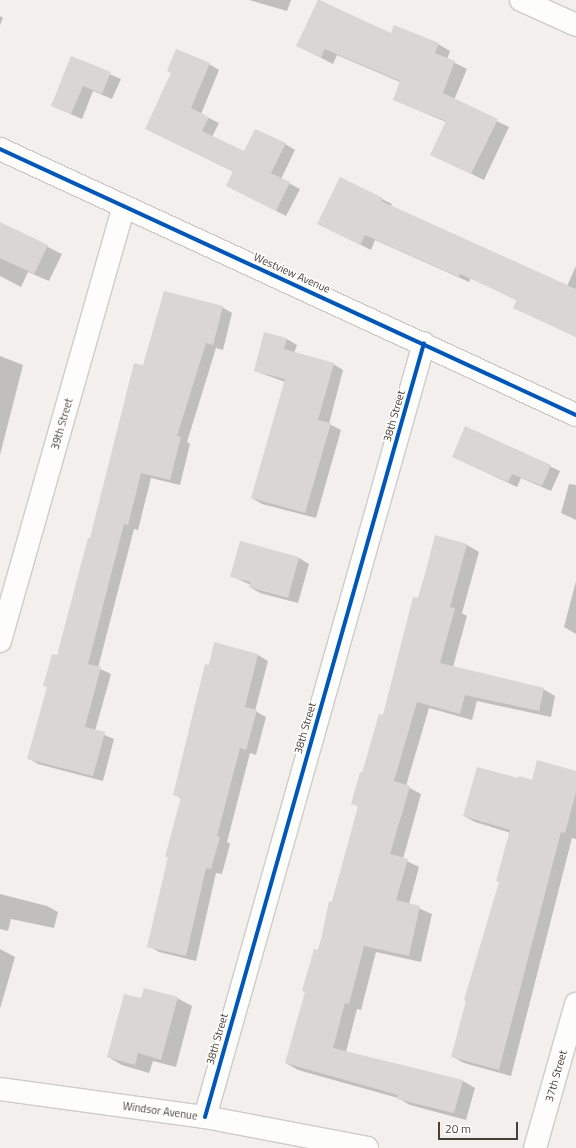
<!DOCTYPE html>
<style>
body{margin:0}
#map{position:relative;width:576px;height:1148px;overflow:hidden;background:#f2efec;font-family:"Titillium Web",sans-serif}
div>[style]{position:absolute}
.shadow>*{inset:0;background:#0003}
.building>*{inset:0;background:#dad6d3}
.roads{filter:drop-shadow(1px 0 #cecbc8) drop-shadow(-1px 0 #cecbc8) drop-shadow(0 1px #cecbc8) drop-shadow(0 -1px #cecbc8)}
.minor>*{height:22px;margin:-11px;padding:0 11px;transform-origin:11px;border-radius:11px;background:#fdfdfc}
.cycleway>*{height:4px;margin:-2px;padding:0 2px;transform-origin:2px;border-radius:2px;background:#0057b8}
span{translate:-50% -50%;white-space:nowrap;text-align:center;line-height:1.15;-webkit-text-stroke:3px #fff;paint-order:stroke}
.street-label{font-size:11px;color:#483f37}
.scale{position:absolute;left:438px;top:1122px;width:80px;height:18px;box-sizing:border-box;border:2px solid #483f37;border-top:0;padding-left:5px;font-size:12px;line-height:14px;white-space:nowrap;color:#483f37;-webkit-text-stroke:3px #fff;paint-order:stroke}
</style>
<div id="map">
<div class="shadow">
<i style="clip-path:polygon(249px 0,291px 0,287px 11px)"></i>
<i style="clip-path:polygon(319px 0,391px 34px,438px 44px,450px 51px,447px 59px,467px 69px,454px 100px,509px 127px,484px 180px,431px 154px,446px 122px,394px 100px,400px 82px,337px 55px,333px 64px,298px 46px)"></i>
<i style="clip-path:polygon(0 16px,3px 18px,0 25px)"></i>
<i style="clip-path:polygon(71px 57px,121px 79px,112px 99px,93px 91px,82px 119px,52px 106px)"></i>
<i style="clip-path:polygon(209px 64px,219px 70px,201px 114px,219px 123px,212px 137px,244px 152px,285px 144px,295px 150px,281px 179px,300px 189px,286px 216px,237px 191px,234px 172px,146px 129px)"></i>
<i style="clip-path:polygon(382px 199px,392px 204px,391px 206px,567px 286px,576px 266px,576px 337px,525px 313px,515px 308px,518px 301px,471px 278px,469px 282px,375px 240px,371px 250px,329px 229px)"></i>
<i style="clip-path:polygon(0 223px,62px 254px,49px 281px,28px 272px,21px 287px,0 276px)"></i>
<i style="clip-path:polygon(222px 307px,232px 313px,223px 350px,216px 348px,187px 442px,190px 444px,180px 485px,151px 478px,138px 530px,134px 529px,98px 668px,111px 674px,95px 731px,114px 739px,103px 781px,38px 764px,28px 758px,144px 366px)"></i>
<i style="clip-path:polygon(287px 339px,297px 345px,294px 353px,333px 364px,343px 370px,329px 424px,341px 430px,316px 518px,262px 504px,252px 498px,285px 382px,255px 371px)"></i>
<i style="clip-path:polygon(0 356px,23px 365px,0 455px)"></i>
<i style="clip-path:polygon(466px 428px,560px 471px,551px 491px,521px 478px,517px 487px,453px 457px)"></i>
<i style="clip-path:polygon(569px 484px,576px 485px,576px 520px,561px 513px)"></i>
<i style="clip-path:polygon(436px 537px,467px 545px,479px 552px,462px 613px,467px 616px,453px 667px,543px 689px,555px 696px,551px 717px,477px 701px,472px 720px,429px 708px,406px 786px,421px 794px,403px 859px,419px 867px,409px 904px,432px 914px,421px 962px,376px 952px,361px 1010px,357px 1009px,346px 1052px,463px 1081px,475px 1088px,466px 1120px,410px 1105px,398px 1098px,298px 1070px,286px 1063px,359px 807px,352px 803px,384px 716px)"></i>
<i style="clip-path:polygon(299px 558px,309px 564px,298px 603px,260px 593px,250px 587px,251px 585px,231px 576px)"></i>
<i style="clip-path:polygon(576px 581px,576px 634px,564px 627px)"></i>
<i style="clip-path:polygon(215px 643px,258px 655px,268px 661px,255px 711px,266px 717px,256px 755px,250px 753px,227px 842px,230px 844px,222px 874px,216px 873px,196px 961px,159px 952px,149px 946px,169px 858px,166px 856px,182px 799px,174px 794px)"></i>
<i style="clip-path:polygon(576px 772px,576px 839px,572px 838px,511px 1076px,464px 1063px,453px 1057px,500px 882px,511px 833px,475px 822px,464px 816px,519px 780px,533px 781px)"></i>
<i style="clip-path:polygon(0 894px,47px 906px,58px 912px,54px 928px,11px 919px,8px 931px,0 929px)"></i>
<i style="clip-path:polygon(0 949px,15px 957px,0 1009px)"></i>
<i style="clip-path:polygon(177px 998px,192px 1006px,176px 1067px,153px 1061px,149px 1073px,122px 1065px,108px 1057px,142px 1000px)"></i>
</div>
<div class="building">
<i style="clip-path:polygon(318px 0,391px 33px,394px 25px,439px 43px,435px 53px,455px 61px,443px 93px,498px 119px,471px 174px,430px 155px,446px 121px,393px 100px,400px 81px,325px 49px,321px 58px,296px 46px)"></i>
<i style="clip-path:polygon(176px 49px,210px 63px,191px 108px,209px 117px,202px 131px,244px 151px,255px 129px,286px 143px,271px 173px,290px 182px,276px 211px,226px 186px,233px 171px,145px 129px,171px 73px,167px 71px)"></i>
<i style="clip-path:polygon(71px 56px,111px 72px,102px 94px,83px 86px,71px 114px,51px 106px)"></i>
<i style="clip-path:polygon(340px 177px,383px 198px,381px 201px,576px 289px,576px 337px,513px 308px,517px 300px,460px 274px,459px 277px,365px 235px,360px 245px,317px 224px)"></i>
<i style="clip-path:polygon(0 222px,48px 245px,34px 274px,0 258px)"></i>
<i style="clip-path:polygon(164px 291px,223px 306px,213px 345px,206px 343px,177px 436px,181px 437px,170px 480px,141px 473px,128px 525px,124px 524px,88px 664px,101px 667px,85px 727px,105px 732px,93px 776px,27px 759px,47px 687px,43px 686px,52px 654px,57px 655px,88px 538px,90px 538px,134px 363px,143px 365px)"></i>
<i style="clip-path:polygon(264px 332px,287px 338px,284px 349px,334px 363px,318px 420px,331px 423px,305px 513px,251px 498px,285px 379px,254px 371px)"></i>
<i style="clip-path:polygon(465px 426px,551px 465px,542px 486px,512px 474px,508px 482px,452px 457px)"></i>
<i style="clip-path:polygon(435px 535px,467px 544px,450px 607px,455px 608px,440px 663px,544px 688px,539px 711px,465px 695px,460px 714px,417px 702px,394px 781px,410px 786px,390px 854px,408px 859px,396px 900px,420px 906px,409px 956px,364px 946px,349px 1004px,345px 1003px,333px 1048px,463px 1080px,454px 1113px,397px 1099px,398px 1095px,285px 1063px,305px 992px,302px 991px,314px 949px,319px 950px,329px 901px,332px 902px,358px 806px,351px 804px,360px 772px,362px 773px,379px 714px,383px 715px,413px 597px,419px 598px)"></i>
<i style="clip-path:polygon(240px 541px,299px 557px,288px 598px,249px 587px,251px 582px,230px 577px)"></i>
<i style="clip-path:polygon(214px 642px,258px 654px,245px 707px,257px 710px,246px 750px,240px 748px,217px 836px,220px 837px,211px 869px,206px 868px,186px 956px,147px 947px,168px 857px,165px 857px,181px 797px,173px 795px,205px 664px,209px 665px)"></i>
<i style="clip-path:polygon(537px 760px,576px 771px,576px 792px,565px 833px,561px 832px,499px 1070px,451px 1057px,466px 1001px,464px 1000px,499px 882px,496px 881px,510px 830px,463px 816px,477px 767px,518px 778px,519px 776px,532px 780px)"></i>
<i style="clip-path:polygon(144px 988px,178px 997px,161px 1060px,138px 1053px,135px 1065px,107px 1057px,124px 994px,141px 998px)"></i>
</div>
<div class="roads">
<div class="minor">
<i style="left:521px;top:0;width:60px;rotate:24.4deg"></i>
<i style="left:0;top:149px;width:634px;rotate:24.79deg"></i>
<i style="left:0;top:641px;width:452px;rotate:-74.1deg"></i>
<i style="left:0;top:1089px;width:207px;rotate:7.8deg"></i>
<i style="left:205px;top:1117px;width:165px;rotate:10.8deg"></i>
<i style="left:205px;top:1117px;width:804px;rotate:-74.2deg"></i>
<i style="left:535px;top:1148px;width:150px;rotate:-74.1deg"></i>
</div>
</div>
<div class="cycleway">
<i style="left:0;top:149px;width:634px;rotate:24.79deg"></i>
<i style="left:205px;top:1117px;width:804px;rotate:-74.2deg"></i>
</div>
<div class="street-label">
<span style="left:292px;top:273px;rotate:24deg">Westview Avenue</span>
<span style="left:394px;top:416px;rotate:-74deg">38th Street</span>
<span style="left:62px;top:424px;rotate:-74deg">39th Street</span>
<span style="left:305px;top:728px;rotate:-74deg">38th Street</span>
<span style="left:217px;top:1039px;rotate:-74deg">38th Street</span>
<span style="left:556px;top:1076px;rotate:-74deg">37th Street</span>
<span style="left:160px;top:1111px;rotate:8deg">Windsor Avenue</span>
</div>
<div class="scale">20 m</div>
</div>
